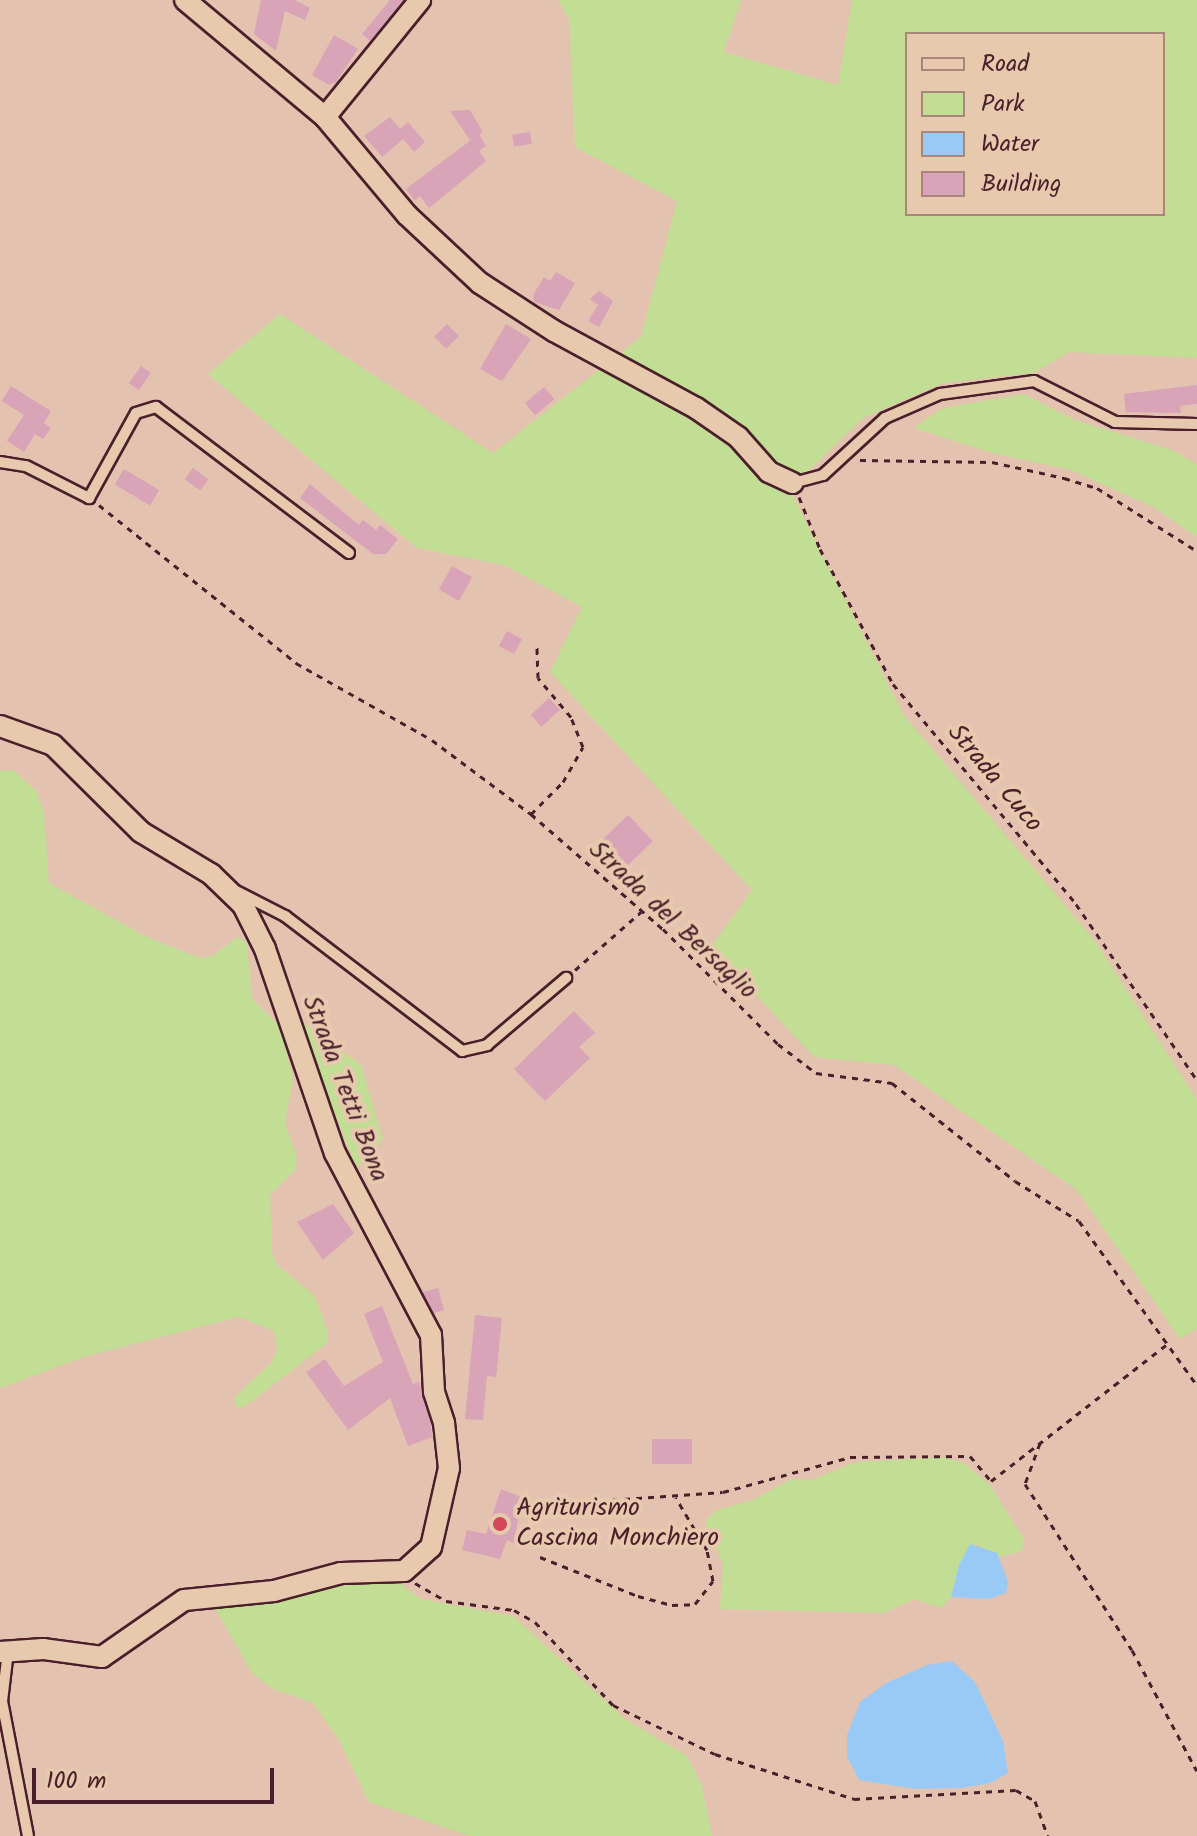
<!DOCTYPE html>
<style>
body{margin:0}
#map{position:relative;width:1197px;height:1836px;overflow:hidden;background:#e4c2b0;font-family:Kalam,sans-serif}
div>[style]{position:absolute}
.green>*{inset:0;background:#c2dd94}
.water>*{inset:0;background:#99caf5}
.building>*{inset:0;background:#d9a3b8;transform-origin:0 0}
.path>*{height:3px;margin-top:-1.5px;transform-origin:0;background:repeating-linear-gradient(90deg,#4a1f2b 0 6px,transparent 0 12px)}
.roads{filter:drop-shadow(2px 0 #4a1f2b) drop-shadow(-2px 0 #4a1f2b) drop-shadow(0 2px #4a1f2b) drop-shadow(0 -2px #4a1f2b)}
.lane>*{height:10px;margin:-5px;padding:0 5px;transform-origin:5px;border-radius:5px;background:#e7caae}
.street>*{height:20px;margin:-10px;padding:0 10px;transform-origin:10px;border-radius:10px;background:#e7caae}
.dots>*{width:22px;height:22px;translate:-50% -50%;box-sizing:border-box;border:4px solid #e7caae;border-radius:50%}
span{translate:-50% -50%;white-space:nowrap;text-align:center;line-height:1.15;-webkit-text-stroke:8px #e7caae;paint-order:stroke}
.street-label{font-size:26px;color:#4a1f2b}
.poi-label{font-size:26px;color:#4a1f2b}
.left{translate:0 -50%;text-align:left}
.legend{position:absolute;left:905px;top:32px;width:260px;height:184px;box-sizing:border-box;background:#e7caae;border:2px solid #a8867a;margin:0;padding:10px 14px;list-style:none;font-size:24px;color:#4a1f2b}
.legend li{display:flex;align-items:center;gap:16px;height:40px}
.legend b{width:40px;border:2px solid #a8867a}
.scale{position:absolute;left:32px;top:1768px;width:242px;height:36px;box-sizing:border-box;border:4px solid #4a1f2b;border-top:0;padding-left:10px;font-size:24px;line-height:28px;white-space:nowrap;color:#4a1f2b;-webkit-text-stroke:6px #e7caae;paint-order:stroke}
</style>
<div id="map">
<div class="green">
<i style="clip-path:polygon(evenodd,558px 0,741px 0,724px 52px,838px 85px,852px 0,1197px 0,1197px 358px,1069px 352px,1034px 373px,943px 383px,863px 418px,804px 475px,782px 474px,903px 714px,1095px 941px,1197px 1100px,1197px 1328px,1180px 1339px,1077px 1190px,894px 1065px,814px 1057px,711px 947px,752px 890px,550px 672px,582px 607px,504px 565px,417px 548px,208px 374px,280px 314px,493px 453px,641px 337px,677px 201px,575px 147px,569px 19px,558px 0,907px 34px,1163px 34px,1163px 214px,907px 214px,907px 34px)"></i>
<i style="clip-path:polygon(1024px 394px,1075px 420px,1175px 451px,1197px 465px,1197px 537px,1155px 508px,1071px 470px,992px 453px,914px 428px,942px 408px)"></i>
<i style="clip-path:polygon(13px 770px,37px 792px,44px 812px,49px 883px,145px 936px,200px 958px,212px 956px,238px 937px,247px 942px,252px 999px,280px 1027px,293px 1078px,285px 1123px,297px 1157px,296px 1169px,270px 1195px,272px 1252px,277px 1265px,314px 1295px,328px 1331px,327px 1343px,246px 1406px,237px 1408px,234px 1398px,271px 1363px,277px 1348px,274px 1331px,239px 1317px,87px 1356px,0 1388px,0 771px)"></i>
<i style="clip-path:polygon(299px 1020px,361px 1065px,383px 1139px,356px 1168px)"></i>
<i style="clip-path:polygon(943px 1457px,964px 1463px,989px 1484px,1024px 1539px,1022px 1551px,999px 1557px,975px 1544px,951px 1597px,941px 1608px,915px 1599px,884px 1613px,720px 1609px,723px 1564px,705px 1522px,715px 1511px,755px 1499px,791px 1479px,811px 1480px,856px 1462px)"></i>
<i style="clip-path:polygon(396px 1580px,421px 1599px,513px 1616px,625px 1719px,687px 1756px,702px 1786px,712px 1836px,470px 1836px,369px 1802px,339px 1740px,313px 1703px,273px 1689px,252px 1673px,211px 1601px,347px 1581px)"></i>
</div>
<div class="water">
<i style="clip-path:polygon(970px 1544px,997px 1553px,1008px 1581px,1006px 1593px,989px 1599px,951px 1597px,959px 1565px)"></i>
<i style="clip-path:polygon(952px 1661px,975px 1682px,1003px 1741px,1008px 1773px,990px 1783px,962px 1788px,916px 1789px,859px 1780px,847px 1757px,847px 1735px,860px 1702px,886px 1683px,927px 1665px)"></i>
</div>
<div class="building">
<i style="clip-path:polygon(261px 0,295px 0,310px 8px,305px 20px,285px 11px,276px 51px,254px 34px)"></i>
<i style="clip-path:polygon(390px 0,403px 0,370px 41px,362px 34px)"></i>
<i style="clip-path:polygon(334px 35px,358px 49px,336px 82px,329px 85px,312px 75px)"></i>
<i style="clip-path:polygon(470px 110px,483px 132px,470px 140px,450px 111px)"></i>
<i style="clip-path:polygon(390px 117px,400px 129px,408px 122px,425px 142px,414px 152px,403px 139px,382px 157px,364px 136px)"></i>
<i style="left:530px;top:132px;width:12px;height:18px;rotate:81deg"></i>
<i style="clip-path:polygon(479px 134px,486px 146px,479px 151px,486px 161px,429px 208px,420px 196px,415px 201px,406px 189px)"></i>
<i style="clip-path:polygon(556px 272px,575px 283px,559px 310px,534px 302px,533px 295px,544px 277px,550px 281px)"></i>
<i style="clip-path:polygon(599px 291px,613px 301px,599px 327px,588px 321px,598px 305px,590px 299px)"></i>
<i style="left:447px;top:324px;width:17px;height:18px;rotate:45deg"></i>
<i style="clip-path:polygon(506px 324px,531px 339px,502px 381px,480px 369px)"></i>
<i style="left:141px;top:366px;width:12px;height:21px;rotate:35deg"></i>
<i style="clip-path:polygon(1197px 385px,1197px 404px,1180px 406px,1181px 413px,1126px 412px,1124px 394px)"></i>
<i style="clip-path:polygon(11px 386px,51px 411px,44px 423px,51px 428px,43px 439px,35px 434px,24px 452px,7px 441px,24px 415px,2px 401px)"></i>
<i style="left:544px;top:387px;width:16px;height:25px;rotate:50deg"></i>
<i style="left:193px;top:468px;width:19px;height:14px;rotate:36deg"></i>
<i style="left:124px;top:469px;width:41px;height:18px;rotate:31deg"></i>
<i style="clip-path:polygon(310px 484px,359px 525px,363px 520px,376px 530px,380px 525px,398px 539px,386px 554px,373px 554px,300px 498px)"></i>
<i style="left:452px;top:566px;width:23px;height:27px;rotate:29deg"></i>
<i style="left:507px;top:631px;width:17px;height:17px;rotate:28deg"></i>
<i style="left:549px;top:698px;width:16px;height:25px;rotate:47deg"></i>
<i style="left:628px;top:815px;width:36px;height:35px;rotate:46deg"></i>
<i style="clip-path:polygon(574px 1011px,595px 1033px,579px 1047px,590px 1058px,545px 1101px,514px 1069px)"></i>
<i style="clip-path:polygon(333px 1204px,354px 1233px,323px 1260px,297px 1222px)"></i>
<i style="clip-path:polygon(438px 1288px,444px 1310px,434px 1313px,423px 1292px)"></i>
<i style="clip-path:polygon(382px 1306px,413px 1384px,419px 1382px,431px 1426px,432px 1437px,408px 1446px,390px 1398px,348px 1430px,306px 1372px,325px 1359px,344px 1386px,383px 1362px,364px 1314px)"></i>
<i style="clip-path:polygon(475px 1315px,502px 1318px,496px 1377px,487px 1376px,483px 1420px,465px 1419px)"></i>
<i style="left:692px;top:1439px;width:25px;height:40px;rotate:90deg"></i>
<i style="clip-path:polygon(501px 1489px,522px 1497px,514px 1543px,507px 1540px,500px 1559px,462px 1550px,467px 1530px,486px 1534px)"></i>
</div>
<div class="path">
<i style="left:860px;top:460px;width:132px;rotate:0.9deg"></i>
<i style="left:992px;top:462px;width:74px;rotate:12.5deg"></i>
<i style="left:1064px;top:478px;width:34px;rotate:17deg"></i>
<i style="left:1097px;top:488px;width:118px;rotate:32.2deg"></i>
<i style="left:799px;top:497px;width:56px;rotate:68deg"></i>
<i style="left:820px;top:549px;width:153px;rotate:61.6deg"></i>
<i style="left:893px;top:684px;width:286px;rotate:50.2deg"></i>
<i style="left:1076px;top:904px;width:214px;rotate:55.5deg"></i>
<i style="left:99px;top:505px;width:253px;rotate:38.7deg"></i>
<i style="left:296px;top:663px;width:156px;rotate:29.5deg"></i>
<i style="left:432px;top:740px;width:124px;rotate:36.8deg"></i>
<i style="left:531px;top:814px;width:175px;rotate:41.1deg"></i>
<i style="left:663px;top:929px;width:163px;rotate:45deg"></i>
<i style="left:778px;top:1044px;width:48px;rotate:37.3deg"></i>
<i style="left:816px;top:1073px;width:77px;rotate:7.5deg"></i>
<i style="left:892px;top:1083px;width:157px;rotate:38.5deg"></i>
<i style="left:1015px;top:1181px;width:75px;rotate:32deg"></i>
<i style="left:1079px;top:1221px;width:202px;rotate:54.3deg"></i>
<i style="left:531px;top:814px;width:45px;rotate:-45deg"></i>
<i style="left:563px;top:782px;width:40px;rotate:-60.3deg"></i>
<i style="left:583px;top:747px;width:32px;rotate:-112deg"></i>
<i style="left:571px;top:717px;width:51px;rotate:-130.2deg"></i>
<i style="left:538px;top:678px;width:33px;rotate:-92deg"></i>
<i style="left:575px;top:970px;width:88px;rotate:-41.3deg"></i>
<i style="left:1166px;top:1345px;width:160px;rotate:142.1deg"></i>
<i style="left:1040px;top:1443px;width:44px;rotate:110.1deg"></i>
<i style="left:1025px;top:1484px;width:197px;rotate:57.2deg"></i>
<i style="left:1132px;top:1650px;width:137px;rotate:61.8deg"></i>
<i style="left:552px;top:1504px;width:171px;rotate:-4deg"></i>
<i style="left:723px;top:1492px;width:132px;rotate:-15.4deg"></i>
<i style="left:850px;top:1457px;width:120px;rotate:-0.5deg"></i>
<i style="left:970px;top:1456px;width:33px;rotate:50deg"></i>
<i style="left:991px;top:1481px;width:62px;rotate:-37.8deg"></i>
<i style="left:540px;top:1557px;width:105px;rotate:21.7deg"></i>
<i style="left:638px;top:1596px;width:35px;rotate:15deg"></i>
<i style="left:672px;top:1605px;width:23px;rotate:-2deg"></i>
<i style="left:695px;top:1604px;width:29px;rotate:-52deg"></i>
<i style="left:713px;top:1581px;width:32px;rotate:-101deg"></i>
<i style="left:707px;top:1550px;width:61px;rotate:-120.8deg"></i>
<i style="left:415px;top:1583px;width:36px;rotate:30deg"></i>
<i style="left:446px;top:1601px;width:69px;rotate:7.5deg"></i>
<i style="left:514px;top:1610px;width:24px;rotate:30deg"></i>
<i style="left:535px;top:1622px;width:114px;rotate:46.8deg"></i>
<i style="left:613px;top:1705px;width:113px;rotate:25.7deg"></i>
<i style="left:715px;top:1754px;width:146px;rotate:17.9deg"></i>
<i style="left:854px;top:1799px;width:162px;rotate:-3.2deg"></i>
<i style="left:1016px;top:1790px;width:22px;rotate:30deg"></i>
<i style="left:1035px;top:1801px;width:37px;rotate:70deg"></i>
</div>
<div class="roads">
<div class="lane">
<i style="left:0;top:462px;width:26px;rotate:9deg"></i>
<i style="left:26px;top:466px;width:71px;rotate:26.9deg"></i>
<i style="left:89px;top:498px;width:97px;rotate:-61.1deg"></i>
<i style="left:136px;top:413px;width:21px;rotate:-17deg"></i>
<i style="left:156px;top:407px;width:242px;rotate:37.1deg"></i>
<i style="left:793px;top:483px;width:31px;rotate:-15deg"></i>
<i style="left:823px;top:475px;width:84px;rotate:-42.6deg"></i>
<i style="left:885px;top:418px;width:60px;rotate:-23.6deg"></i>
<i style="left:940px;top:394px;width:95px;rotate:-7.9deg"></i>
<i style="left:1034px;top:381px;width:91px;rotate:26.8deg"></i>
<i style="left:1115px;top:422px;width:82px;rotate:1.4deg"></i>
<i style="left:238px;top:892px;width:53px;rotate:27.1deg"></i>
<i style="left:285px;top:916px;width:223px;rotate:37.3deg"></i>
<i style="left:462px;top:1051px;width:26px;rotate:-13deg"></i>
<i style="left:487px;top:1045px;width:104px;rotate:-40.3deg"></i>
<i style="left:8px;top:1651px;width:50px;rotate:96.8deg"></i>
<i style="left:2px;top:1701px;width:137px;rotate:79.1deg"></i>
</div>
<div class="street">
<i style="left:185px;top:0;width:182px;rotate:39.9deg"></i>
<i style="left:325px;top:117px;width:128px;rotate:50.1deg"></i>
<i style="left:407px;top:215px;width:100px;rotate:43deg"></i>
<i style="left:480px;top:283px;width:88px;rotate:33deg"></i>
<i style="left:554px;top:331px;width:162px;rotate:28.5deg"></i>
<i style="left:696px;top:408px;width:51px;rotate:34.6deg"></i>
<i style="left:738px;top:437px;width:47px;rotate:48.5deg"></i>
<i style="left:769px;top:472px;width:26px;rotate:25deg"></i>
<i style="left:325px;top:117px;width:151px;rotate:-50.9deg"></i>
<i style="left:0;top:726px;width:56px;rotate:19.7deg"></i>
<i style="left:53px;top:745px;width:124px;rotate:44.7deg"></i>
<i style="left:141px;top:832px;width:82px;rotate:31deg"></i>
<i style="left:211px;top:874px;width:45px;rotate:44.1deg"></i>
<i style="left:243px;top:905px;width:49px;rotate:63.4deg"></i>
<i style="left:265px;top:949px;width:216px;rotate:71.1deg"></i>
<i style="left:335px;top:1153px;width:206px;rotate:62.2deg"></i>
<i style="left:431px;top:1335px;width:57px;rotate:87deg"></i>
<i style="left:434px;top:1392px;width:33px;rotate:72deg"></i>
<i style="left:444px;top:1423px;width:45px;rotate:83.7deg"></i>
<i style="left:449px;top:1468px;width:81px;rotate:102.8deg"></i>
<i style="left:431px;top:1547px;width:36px;rotate:138deg"></i>
<i style="left:404px;top:1571px;width:63px;rotate:178.2deg"></i>
<i style="left:341px;top:1573px;width:69px;rotate:165deg"></i>
<i style="left:274px;top:1591px;width:90px;rotate:174.3deg"></i>
<i style="left:184px;top:1600px;width:100px;rotate:145.2deg"></i>
<i style="left:102px;top:1657px;width:60px;rotate:-172.3deg"></i>
<i style="left:43px;top:1649px;width:43px;rotate:176deg"></i>
</div>
</div>
<div class="dots">
<i style="left:500px;top:1524px;background:#d1495b"></i>
</div>
<div class="street-label">
<span style="left:994px;top:779px;rotate:50deg">Strada Cuco</span>
<span style="left:672px;top:921px;rotate:43deg">Strada del Bersaglio</span>
<span style="left:344px;top:1089px;rotate:69deg">Strada Tetti Bona</span>
</div>
<div class="poi-label">
<span class="left" style="left:516px;top:1524px">Agriturismo<br>Cascina Monchiero</span>
</div>
<ul class="legend">
<li><b style="height:10px;background:#e7caae"></b>Road</li>
<li><b style="height:22px;background:#c2dd94"></b>Park</li>
<li><b style="height:22px;background:#99caf5"></b>Water</li>
<li><b style="height:22px;background:#d9a3b8"></b>Building</li>
</ul>
<div class="scale">100 m</div>
</div>
